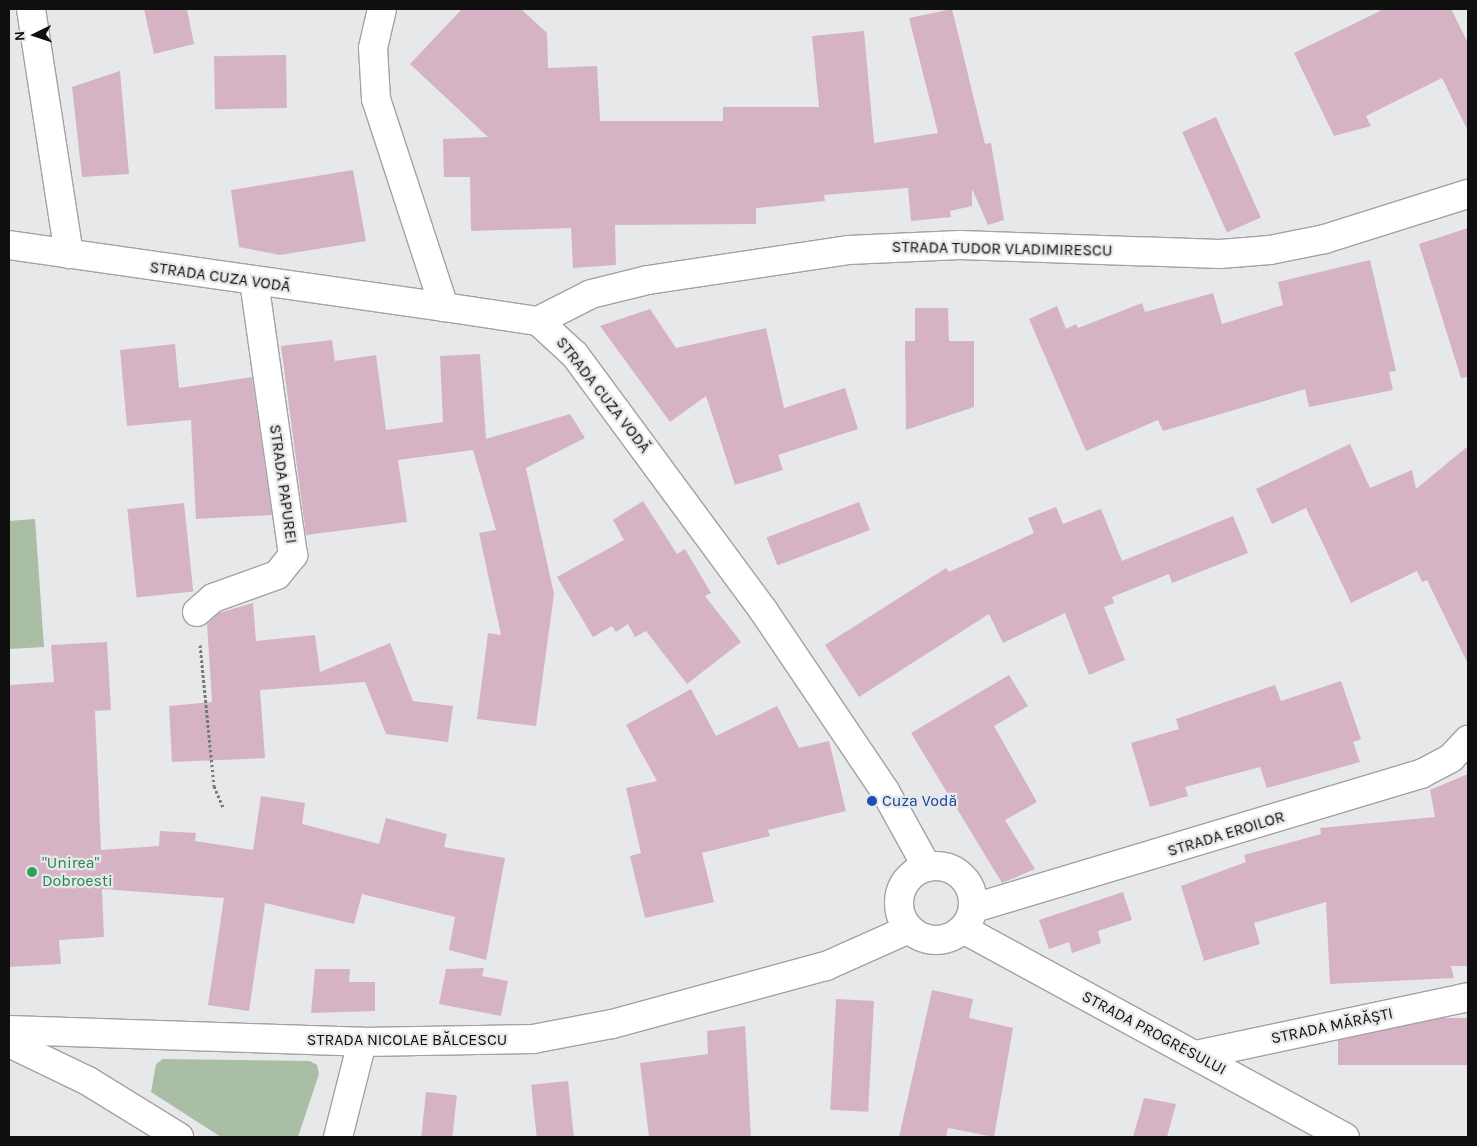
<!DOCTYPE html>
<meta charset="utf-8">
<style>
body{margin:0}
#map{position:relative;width:1477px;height:1146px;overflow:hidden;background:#e7e8e9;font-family:Karla,sans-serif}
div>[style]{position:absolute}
.green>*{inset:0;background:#aabea6}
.building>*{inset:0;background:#d6b3c4;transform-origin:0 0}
.path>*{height:3px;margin-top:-1.5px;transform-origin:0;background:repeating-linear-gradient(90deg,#767778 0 2.5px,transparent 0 5px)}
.roads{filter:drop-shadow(1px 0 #a2a2a4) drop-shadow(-1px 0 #a2a2a4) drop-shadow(0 1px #a2a2a4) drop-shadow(0 -1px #a2a2a4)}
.minor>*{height:28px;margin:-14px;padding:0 14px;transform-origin:14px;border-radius:14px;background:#fff}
.tertiary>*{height:28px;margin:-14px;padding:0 14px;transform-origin:14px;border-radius:14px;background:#fff}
.tertiary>.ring{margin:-14px;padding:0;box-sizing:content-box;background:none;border:28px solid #fff;border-radius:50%}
.dots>*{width:14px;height:14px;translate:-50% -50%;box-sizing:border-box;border:2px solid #e7e8e9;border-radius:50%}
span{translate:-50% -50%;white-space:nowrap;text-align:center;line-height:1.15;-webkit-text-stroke:4.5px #e7e8e9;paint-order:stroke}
.street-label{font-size:16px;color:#0f0f10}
.transit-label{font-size:16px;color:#164399}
.left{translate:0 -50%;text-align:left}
.leisure-label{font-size:16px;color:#27864d}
.frame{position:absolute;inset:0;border:10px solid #0f0f10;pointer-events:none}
.north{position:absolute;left:10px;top:10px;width:50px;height:50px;-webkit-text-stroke:4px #e7e8e9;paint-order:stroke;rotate:266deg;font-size:14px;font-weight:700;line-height:20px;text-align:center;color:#0f0f10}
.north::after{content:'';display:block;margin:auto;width:18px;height:22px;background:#0f0f10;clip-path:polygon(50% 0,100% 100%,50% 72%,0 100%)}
</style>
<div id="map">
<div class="green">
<i style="clip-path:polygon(35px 519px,44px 647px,9px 649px,9px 521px)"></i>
<i style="clip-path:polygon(163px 1059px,310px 1061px,317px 1065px,319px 1074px,298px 1137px,221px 1137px,151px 1092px,156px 1064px)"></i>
</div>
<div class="building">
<i style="clip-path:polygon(144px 9px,187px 9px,194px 44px,154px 54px)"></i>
<i style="clip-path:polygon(462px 9px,521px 9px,547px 33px,548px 68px,597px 66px,600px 121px,723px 121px,723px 107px,819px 107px,812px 36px,864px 31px,874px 143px,938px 133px,909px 18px,952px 9px,985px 144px,991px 143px,1004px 220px,988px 225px,972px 189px,972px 206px,950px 211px,951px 217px,911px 221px,908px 188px,824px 195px,825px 201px,756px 208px,756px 224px,615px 225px,616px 265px,573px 268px,571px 228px,471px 231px,470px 177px,444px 177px,443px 139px,488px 137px,410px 64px)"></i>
<i style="clip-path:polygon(1384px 9px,1451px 9px,1468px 43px,1468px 131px,1442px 78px,1366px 116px,1371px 126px,1334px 136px,1294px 53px)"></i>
<i style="left:286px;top:55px;width:53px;height:72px;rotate:89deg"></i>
<i style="clip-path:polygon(120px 71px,129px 174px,82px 177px,72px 87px)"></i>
<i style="left:1216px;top:117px;width:110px;height:37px;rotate:66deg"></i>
<i style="clip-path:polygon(353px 170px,366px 241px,280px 255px,239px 247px,231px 190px)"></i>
<i style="clip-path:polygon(1468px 228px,1468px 377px,1461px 378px,1419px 244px)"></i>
<i style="clip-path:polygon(1370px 260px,1396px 371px,1389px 372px,1393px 390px,1309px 407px,1305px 389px,1163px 431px,1158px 420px,1086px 451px,1029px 319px,1057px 306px,1066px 329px,1076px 324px,1078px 328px,1142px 303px,1145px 312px,1213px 293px,1222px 324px,1283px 305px,1278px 282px)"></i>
<i style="clip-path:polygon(915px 308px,948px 308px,949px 341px,974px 341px,974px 407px,906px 430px,905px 341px,915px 341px)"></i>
<i style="clip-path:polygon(650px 309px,676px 348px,766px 328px,784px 408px,845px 388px,858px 429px,778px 455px,783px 470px,735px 485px,706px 396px,670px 422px,600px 326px)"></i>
<i style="clip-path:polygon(332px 340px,335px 361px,376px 355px,386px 430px,443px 422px,440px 356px,480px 354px,486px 439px,570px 414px,585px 438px,526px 468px,554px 594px,536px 726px,477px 719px,488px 633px,501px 635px,479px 533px,496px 530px,473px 450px,398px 460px,407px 522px,306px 535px,281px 346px)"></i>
<i style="clip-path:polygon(175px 344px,179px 388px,252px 377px,272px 515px,196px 519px,191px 420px,127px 426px,120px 350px)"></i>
<i style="clip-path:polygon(1350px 444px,1370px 488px,1412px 470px,1416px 489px,1468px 446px,1468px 664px,1427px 580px,1422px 582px,1417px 571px,1351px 603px,1306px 508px,1272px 524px,1256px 489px)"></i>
<i style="clip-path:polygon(643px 501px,677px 554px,685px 549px,711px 593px,705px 596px,741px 642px,687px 684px,646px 631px,635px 637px,628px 624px,616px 632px,612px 626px,593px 637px,557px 577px,624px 540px,613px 520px)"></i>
<i style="left:859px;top:502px;width:30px;height:99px;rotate:69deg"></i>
<i style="left:184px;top:503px;width:89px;height:57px;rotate:84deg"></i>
<i style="clip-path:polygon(1056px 507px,1063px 524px,1101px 509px,1122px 561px,1233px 516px,1248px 553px,1172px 583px,1169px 574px,1112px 597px,1114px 603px,1104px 607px,1125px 660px,1089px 675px,1065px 613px,1003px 643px,989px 614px,859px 697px,825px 645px,946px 568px,949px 572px,1034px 533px,1028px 518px)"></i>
<i style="clip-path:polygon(253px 603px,256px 641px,315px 635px,320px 672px,390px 643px,413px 701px,453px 706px,448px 742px,386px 734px,365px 682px,260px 690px,265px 758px,172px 762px,169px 706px,212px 702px,207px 624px,219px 613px)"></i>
<i style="clip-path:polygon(107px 642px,111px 710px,95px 711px,101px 850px,159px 846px,160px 831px,196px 833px,195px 841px,253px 850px,261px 796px,305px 803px,302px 824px,379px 844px,386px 818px,447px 834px,444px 847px,505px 858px,486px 960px,449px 950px,455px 917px,362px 894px,354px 924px,265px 903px,249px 1011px,208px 1005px,224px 898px,102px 889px,104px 937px,59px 940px,61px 964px,9px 967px,9px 685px,54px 682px,51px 645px)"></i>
<i style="clip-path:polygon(1009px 675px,1028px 706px,994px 726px,1037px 802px,1005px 820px,1035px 869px,1002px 883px,911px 733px)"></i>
<i style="clip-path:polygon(1341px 681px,1361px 739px,1353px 742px,1360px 762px,1267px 788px,1260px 767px,1185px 787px,1188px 796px,1150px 807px,1131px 743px,1179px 729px,1176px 719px,1275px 685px,1281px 701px)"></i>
<i style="clip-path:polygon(691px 689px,716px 736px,777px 706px,799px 748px,829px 741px,846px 811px,768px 830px,770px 836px,702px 853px,714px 902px,645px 918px,630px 856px,641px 853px,626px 788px,657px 781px,626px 725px)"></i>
<i style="clip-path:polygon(1468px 774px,1468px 966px,1451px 966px,1454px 978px,1330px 984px,1326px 902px,1254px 923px,1260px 944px,1204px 961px,1181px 886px,1246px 862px,1244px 855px,1321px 834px,1320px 828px,1435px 817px,1430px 790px)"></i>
<i style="clip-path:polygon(1123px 892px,1132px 920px,1098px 931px,1101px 943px,1072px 953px,1069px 942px,1049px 949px,1039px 920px)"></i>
<i style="clip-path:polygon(484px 968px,482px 976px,508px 981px,501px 1016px,439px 1004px,446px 969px)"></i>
<i style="clip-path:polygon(315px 969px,350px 969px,349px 982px,375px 982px,375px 1011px,311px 1013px)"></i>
<i style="clip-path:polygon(932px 990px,973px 999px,969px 1018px,1013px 1028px,994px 1137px,948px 1128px,946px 1137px,899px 1137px)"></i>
<i style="left:836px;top:999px;width:38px;height:111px;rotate:3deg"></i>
<i style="left:1468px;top:1018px;width:47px;height:130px;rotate:90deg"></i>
<i style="clip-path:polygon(745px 1026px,751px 1137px,649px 1137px,640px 1063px,708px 1054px,707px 1031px)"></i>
<i style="left:568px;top:1081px;width:56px;height:37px;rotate:84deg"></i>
<i style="left:426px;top:1092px;width:31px;height:45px;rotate:6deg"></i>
<i style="clip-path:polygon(1144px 1098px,1176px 1104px,1167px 1137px,1133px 1137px)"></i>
</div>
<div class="path">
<i style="left:200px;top:645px;width:142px;rotate:84.3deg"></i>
<i style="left:214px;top:786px;width:23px;rotate:67deg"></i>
</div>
<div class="roads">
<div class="minor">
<i style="left:31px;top:9px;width:248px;rotate:81.2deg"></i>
<i style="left:9px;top:245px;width:439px;rotate:8.1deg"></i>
<i style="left:538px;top:321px;width:59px;rotate:-27deg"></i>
<i style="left:591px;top:294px;width:59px;rotate:-13.8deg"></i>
<i style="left:648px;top:280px;width:202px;rotate:-8.5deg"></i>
<i style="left:848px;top:250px;width:112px;rotate:-2.6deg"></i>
<i style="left:960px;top:245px;width:260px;rotate:2deg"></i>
<i style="left:1220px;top:254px;width:50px;rotate:-4.6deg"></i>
<i style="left:1270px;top:250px;width:56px;rotate:-11.3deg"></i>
<i style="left:1325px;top:239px;width:150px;rotate:-17.5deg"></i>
<i style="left:197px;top:612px;width:21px;rotate:-41deg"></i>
<i style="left:213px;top:598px;width:68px;rotate:-19.8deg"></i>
<i style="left:277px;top:575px;width:26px;rotate:-51deg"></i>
<i style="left:293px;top:555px;width:276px;rotate:-98.1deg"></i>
<i style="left:974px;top:908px;width:467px;rotate:-16.7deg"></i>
<i style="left:1421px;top:774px;width:34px;rotate:-28deg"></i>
<i style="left:1451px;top:758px;width:25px;rotate:-47deg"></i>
<i style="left:963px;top:929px;width:435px;rotate:28.6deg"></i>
<i style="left:1196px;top:1055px;width:278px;rotate:-12deg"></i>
</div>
<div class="tertiary">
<i style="left:382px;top:9px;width:40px;rotate:103deg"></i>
<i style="left:373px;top:48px;width:51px;rotate:86.6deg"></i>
<i style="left:376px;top:99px;width:219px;rotate:71.9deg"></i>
<i style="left:444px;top:307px;width:95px;rotate:8.5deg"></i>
<i style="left:538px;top:321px;width:50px;rotate:42.6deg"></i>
<i style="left:575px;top:355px;width:317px;rotate:53.6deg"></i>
<i style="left:763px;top:610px;width:218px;rotate:56deg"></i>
<i style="left:885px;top:791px;width:87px;rotate:61.1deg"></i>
<i class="ring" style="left:899px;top:866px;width:46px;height:46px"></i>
<i style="left:9px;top:1030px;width:353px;rotate:1.9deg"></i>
<i style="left:362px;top:1042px;width:171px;rotate:-1deg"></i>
<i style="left:533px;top:1039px;width:80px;rotate:-10.8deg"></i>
<i style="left:612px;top:1024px;width:222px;rotate:-15.2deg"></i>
<i style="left:826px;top:966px;width:91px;rotate:-24deg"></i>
<i style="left:9px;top:1043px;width:88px;rotate:25.7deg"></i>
<i style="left:88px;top:1081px;width:107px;rotate:31.6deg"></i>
<i style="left:338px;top:1137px;width:98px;rotate:-75.8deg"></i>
</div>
</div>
<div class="dots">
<i style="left:872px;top:801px;background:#1a4fb4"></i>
<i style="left:32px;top:872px;background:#2e9e5b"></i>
</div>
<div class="street-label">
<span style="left:1002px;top:249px;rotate:1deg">STRADA TUDOR VLADIMIRESCU</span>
<span style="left:220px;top:277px;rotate:8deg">STRADA CUZA VODĂ</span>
<span style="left:603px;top:395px;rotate:52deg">STRADA CUZA VODĂ</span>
<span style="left:283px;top:484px;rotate:82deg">STRADA PAPUREI</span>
<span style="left:1226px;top:834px;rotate:-17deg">STRADA EROILOR</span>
<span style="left:1332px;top:1026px;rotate:-12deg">STRADA MĂRĂȘTI</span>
<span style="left:1154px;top:1033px;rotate:28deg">STRADA PROGRESULUI</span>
<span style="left:407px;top:1040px">STRADA NICOLAE BĂLCESCU</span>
</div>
<div class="transit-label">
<span class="left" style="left:882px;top:801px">Cuza Vodă</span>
</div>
<div class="leisure-label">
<span class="left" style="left:42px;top:872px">"Unirea"<br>Dobroesti</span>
</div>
<div class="frame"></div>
<div class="north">N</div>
</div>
